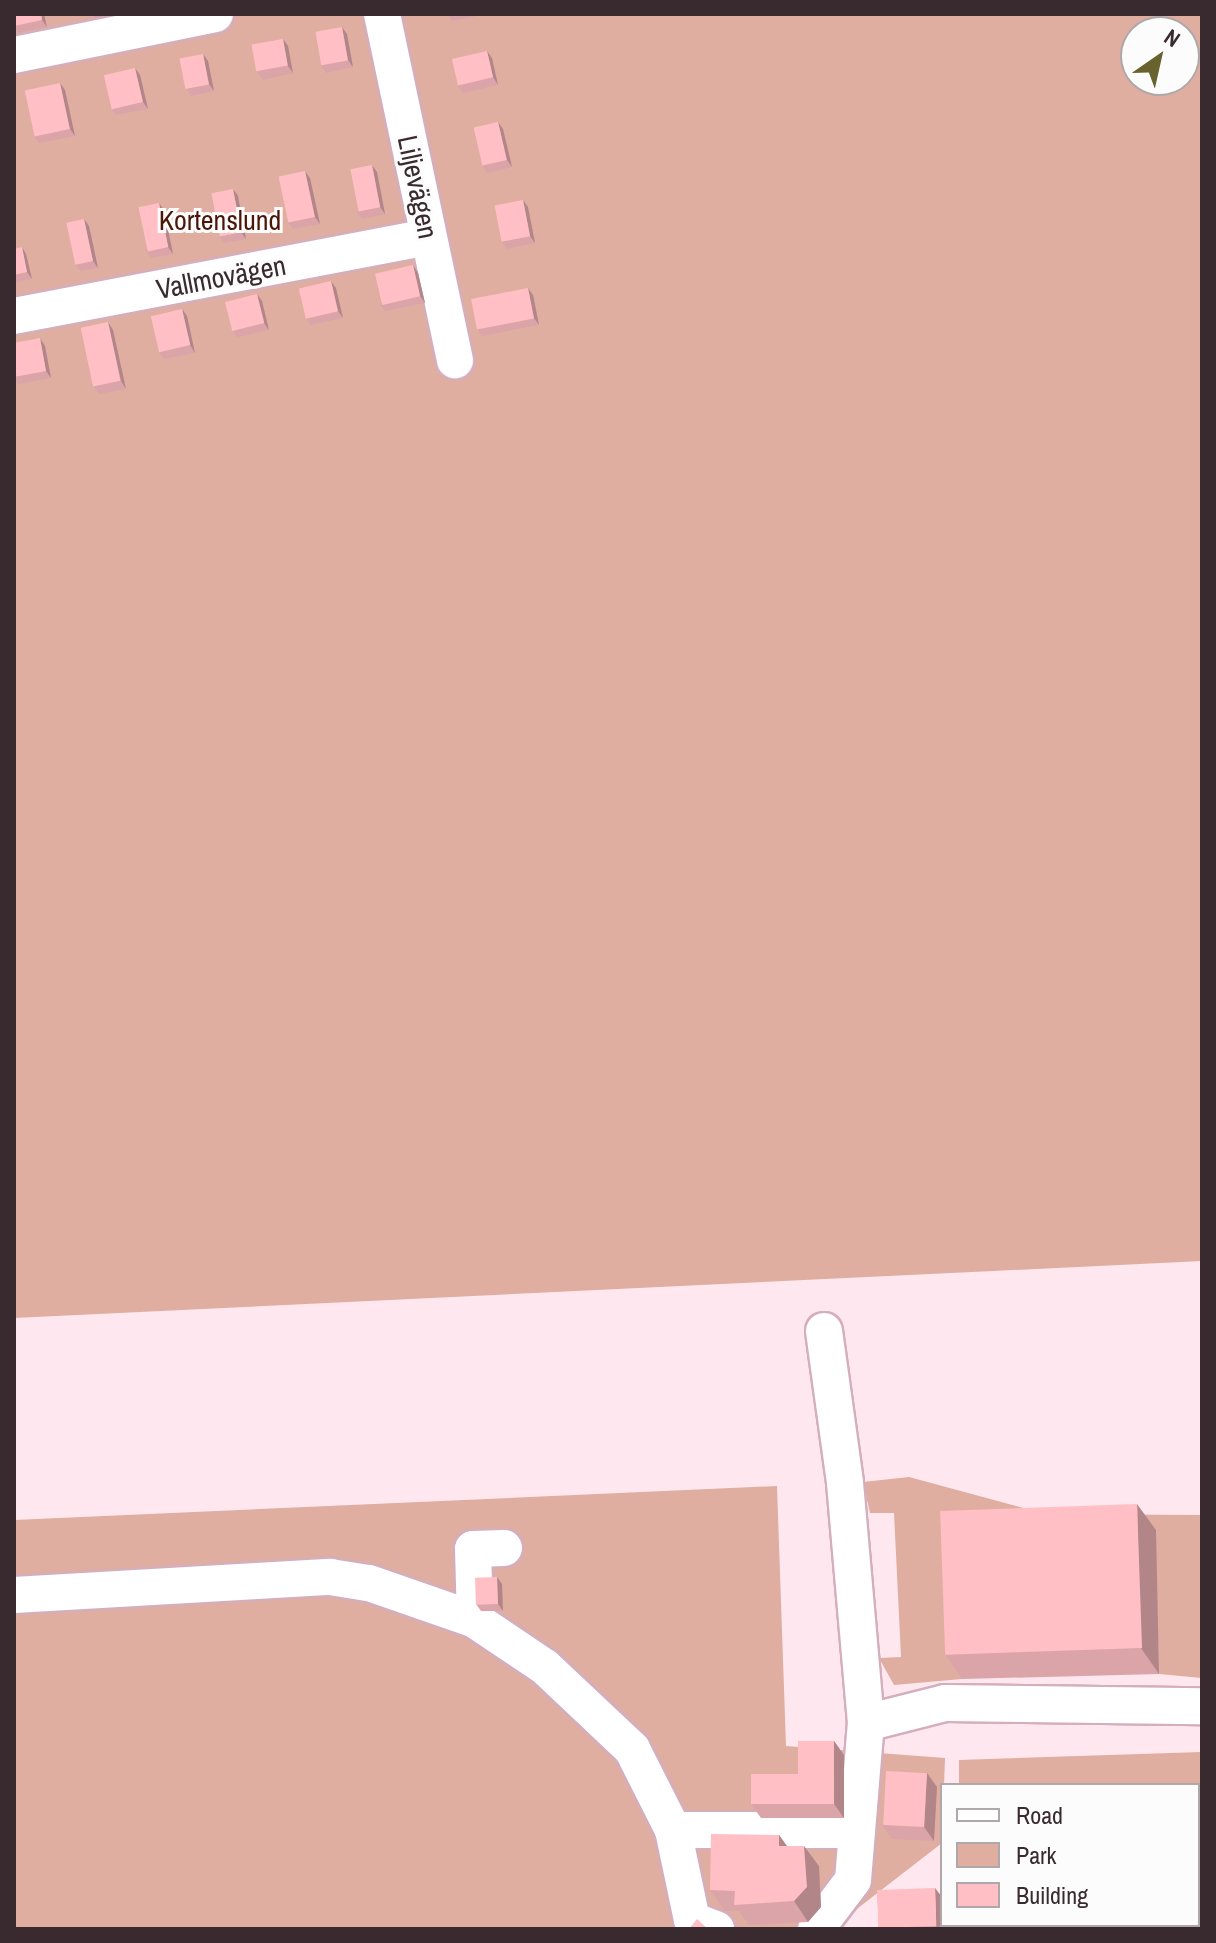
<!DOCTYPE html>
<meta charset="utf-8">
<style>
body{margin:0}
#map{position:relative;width:1216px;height:1943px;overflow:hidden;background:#ffe7f0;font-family:"Archivo Narrow",sans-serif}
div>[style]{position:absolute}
.green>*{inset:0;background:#dfaea0}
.roads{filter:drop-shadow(2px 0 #d4aebd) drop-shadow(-2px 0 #d4aebd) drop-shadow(0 2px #d4aebd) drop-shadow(0 -2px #d4aebd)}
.minor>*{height:36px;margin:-18px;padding:0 18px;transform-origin:18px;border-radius:18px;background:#fff}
.wall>*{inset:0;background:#dba4a9}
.shaded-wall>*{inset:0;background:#b28689}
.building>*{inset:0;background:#ffbfc4;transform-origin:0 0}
span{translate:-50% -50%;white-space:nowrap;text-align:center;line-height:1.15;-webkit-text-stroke:6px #fcfcfc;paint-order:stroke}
.street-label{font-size:28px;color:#392a30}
.park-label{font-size:28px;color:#4a1607}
.frame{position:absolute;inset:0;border:16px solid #392a30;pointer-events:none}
.legend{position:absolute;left:940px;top:1783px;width:260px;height:144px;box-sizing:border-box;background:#fcfcfc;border:2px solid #aea8aa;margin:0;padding:10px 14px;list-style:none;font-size:24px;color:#392a30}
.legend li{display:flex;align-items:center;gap:16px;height:40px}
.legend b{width:40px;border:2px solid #aea8aa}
.north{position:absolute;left:1120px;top:16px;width:80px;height:80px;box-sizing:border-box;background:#fcfcfc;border:2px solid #aea8aa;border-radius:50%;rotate:34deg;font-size:22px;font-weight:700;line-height:32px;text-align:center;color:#392a30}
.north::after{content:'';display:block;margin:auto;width:28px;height:36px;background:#68622f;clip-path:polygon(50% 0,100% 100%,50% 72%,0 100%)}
</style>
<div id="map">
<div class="green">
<i style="clip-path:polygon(evenodd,14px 14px,1202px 14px,1202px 1261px,14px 1318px,14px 14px,1136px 32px,1184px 32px,1184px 80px,1136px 80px,1136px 32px)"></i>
<i style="clip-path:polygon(909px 1477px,1046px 1514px,1202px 1515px,1202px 1678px,1159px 1674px,1155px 1530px,959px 1535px,962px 1679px,894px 1685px,879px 1658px,901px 1657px,894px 1513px,870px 1513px,863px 1482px)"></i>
<i style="clip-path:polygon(777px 1486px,786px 1746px,945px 1758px,942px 1843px,831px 1929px,14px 1929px,14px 1520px)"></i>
<i style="clip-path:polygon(1202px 1752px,1202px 1929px,963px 1929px,963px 1925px,1198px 1925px,1198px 1785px,959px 1785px,959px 1760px)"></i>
</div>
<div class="roads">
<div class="minor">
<i style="left:382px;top:14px;width:354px;rotate:78.1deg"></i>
<i style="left:14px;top:55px;width:205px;rotate:-11.5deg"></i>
<i style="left:14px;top:316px;width:421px;rotate:-10.8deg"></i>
<i style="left:824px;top:1331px;width:153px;rotate:82.1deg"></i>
<i style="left:845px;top:1483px;width:241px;rotate:85deg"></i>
<i style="left:14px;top:1595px;width:317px;rotate:-3.3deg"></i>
<i style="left:330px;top:1577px;width:39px;rotate:9deg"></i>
<i style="left:369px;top:1583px;width:112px;rotate:19.2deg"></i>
<i style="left:475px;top:1620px;width:84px;rotate:33.9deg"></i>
<i style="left:545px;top:1667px;width:120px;rotate:43.3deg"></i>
<i style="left:632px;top:1749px;width:91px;rotate:63.2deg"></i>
<i style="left:673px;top:1830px;width:92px;rotate:78.1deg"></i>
<i style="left:692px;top:1920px;width:26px;rotate:21deg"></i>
<i style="left:475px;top:1620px;width:71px;rotate:-91.6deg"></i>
<i style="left:473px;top:1549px;width:31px;rotate:-2deg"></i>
<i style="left:673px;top:1830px;width:184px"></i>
<i style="left:816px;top:1929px;width:61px;rotate:-52.9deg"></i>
<i style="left:853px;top:1880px;width:158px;rotate:-85.3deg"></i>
<i style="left:866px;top:1723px;width:81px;rotate:-14.2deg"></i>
<i style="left:945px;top:1703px;width:257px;rotate:0.7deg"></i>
</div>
</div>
<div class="wall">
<i style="clip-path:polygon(14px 14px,44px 14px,47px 27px,18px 33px,14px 27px)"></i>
<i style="clip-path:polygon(92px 14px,113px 14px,95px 18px)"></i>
<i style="clip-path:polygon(447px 14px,481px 14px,481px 15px,452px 21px)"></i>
<i style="clip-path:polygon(342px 27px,347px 34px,353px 67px,326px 73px,321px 66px)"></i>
<i style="clip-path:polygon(283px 39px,288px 46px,293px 73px,263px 80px,258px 73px)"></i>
<i style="clip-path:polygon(492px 58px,498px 85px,463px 93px,458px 86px)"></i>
<i style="clip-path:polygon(208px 61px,214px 91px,191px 96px,186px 89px)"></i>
<i style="clip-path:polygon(135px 68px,140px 75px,148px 109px,116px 115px,111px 108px)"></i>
<i style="clip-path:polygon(65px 90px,75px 136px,39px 143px,34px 136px)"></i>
<i style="clip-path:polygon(503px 129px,512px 167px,487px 173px,482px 165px)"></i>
<i style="clip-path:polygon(377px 172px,385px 214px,362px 219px,357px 212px)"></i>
<i style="clip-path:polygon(310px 178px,320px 224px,293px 229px,288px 222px)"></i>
<i style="clip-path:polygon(233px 189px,238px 196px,246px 239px,224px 243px,219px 236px)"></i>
<i style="clip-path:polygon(528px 207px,535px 243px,507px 249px,502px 242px)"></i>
<i style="clip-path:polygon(164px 210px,173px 254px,151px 258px,146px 251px)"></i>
<i style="clip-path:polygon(84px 219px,89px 226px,98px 268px,80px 271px,75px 264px)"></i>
<i style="clip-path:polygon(22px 247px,26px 254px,32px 279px,14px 283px,14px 249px)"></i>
<i style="clip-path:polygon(418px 273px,425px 303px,385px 311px,380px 304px)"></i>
<i style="clip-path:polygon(336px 288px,343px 318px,310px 325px,306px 318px)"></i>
<i style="clip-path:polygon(533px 295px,539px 325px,482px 336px,477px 329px)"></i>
<i style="clip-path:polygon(262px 301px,269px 330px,237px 337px,232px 330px)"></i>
<i style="clip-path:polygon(182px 309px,187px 316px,195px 353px,164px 359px,159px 352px)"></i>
<i style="clip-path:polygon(113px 330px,126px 389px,99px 394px,94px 387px)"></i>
<i style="clip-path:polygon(14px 343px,45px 346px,51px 378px,18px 384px,14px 378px)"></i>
<i style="clip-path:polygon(1156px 1530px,1159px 1674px,962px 1679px,944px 1653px)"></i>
<i style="clip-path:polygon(497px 1577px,502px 1584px,503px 1611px,481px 1611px,476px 1604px)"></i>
<i style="clip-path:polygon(834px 1741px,844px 1755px,844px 1818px,761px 1818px,751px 1804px,798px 1774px)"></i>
<i style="clip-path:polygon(927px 1773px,937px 1787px,934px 1841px,892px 1839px,882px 1825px)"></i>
<i style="clip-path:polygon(779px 1835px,787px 1846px,819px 1866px,821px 1907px,808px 1922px,749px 1925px,739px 1911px,725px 1911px,710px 1890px)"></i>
<i style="clip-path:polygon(877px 1889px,946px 1929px,879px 1929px)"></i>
</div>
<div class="shaded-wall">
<i style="clip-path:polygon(41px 14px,44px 14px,47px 27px,42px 20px)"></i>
<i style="clip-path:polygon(342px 27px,347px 34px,353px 67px,348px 60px)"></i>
<i style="clip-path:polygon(283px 39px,288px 46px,293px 73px,288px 66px)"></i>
<i style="clip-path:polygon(487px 51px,492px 58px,498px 85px,493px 77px)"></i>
<i style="clip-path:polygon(203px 54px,208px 61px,214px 91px,209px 84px)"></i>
<i style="clip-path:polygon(135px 68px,140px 75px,148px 109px,143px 102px)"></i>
<i style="clip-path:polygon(60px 83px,65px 90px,75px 136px,70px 129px)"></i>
<i style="clip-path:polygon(498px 122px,503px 129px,512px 167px,507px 160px)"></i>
<i style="clip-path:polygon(372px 165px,377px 172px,385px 214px,380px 207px)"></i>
<i style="clip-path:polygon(305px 171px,310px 178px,320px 224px,315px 217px)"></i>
<i style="clip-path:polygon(233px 189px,238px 196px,246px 239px,241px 232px)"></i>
<i style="clip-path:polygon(523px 200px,528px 207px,535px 243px,530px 236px)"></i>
<i style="clip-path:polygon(159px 203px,164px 210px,173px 254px,168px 247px)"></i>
<i style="clip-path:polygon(84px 219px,89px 226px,98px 268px,93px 261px)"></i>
<i style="clip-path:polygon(22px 247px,26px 254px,32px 279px,27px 272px)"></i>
<i style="clip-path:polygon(413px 265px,418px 273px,425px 303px,420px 296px)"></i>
<i style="clip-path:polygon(331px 281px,336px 288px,343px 318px,338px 311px)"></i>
<i style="clip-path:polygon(528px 288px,533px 295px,539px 325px,534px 318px)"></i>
<i style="clip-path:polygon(257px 294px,262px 301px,269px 330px,264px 323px)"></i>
<i style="clip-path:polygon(182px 309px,187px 316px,195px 353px,190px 345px)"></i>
<i style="clip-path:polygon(108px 322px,113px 330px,126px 389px,121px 381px)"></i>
<i style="clip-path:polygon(40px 338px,45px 346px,51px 378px,46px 371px)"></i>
<i style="clip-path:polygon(1137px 1504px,1156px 1530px,1159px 1674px,1141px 1648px)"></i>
<i style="clip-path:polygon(497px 1577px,502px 1584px,503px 1611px,498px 1604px)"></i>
<i style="clip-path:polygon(834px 1741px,844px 1755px,844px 1818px,834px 1804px)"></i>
<i style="clip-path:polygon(927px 1773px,937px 1787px,934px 1841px,924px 1827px)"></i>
<i style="clip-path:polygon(779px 1835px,794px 1856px,779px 1846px)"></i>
<i style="clip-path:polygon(804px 1846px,819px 1866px,821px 1907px,808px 1922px,794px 1901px)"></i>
<i style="clip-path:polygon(935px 1888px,942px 1897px,942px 1925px,946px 1925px,946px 1929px,938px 1929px,936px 1926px)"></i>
</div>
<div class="building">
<i style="clip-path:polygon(14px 14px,41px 14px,42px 20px,14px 26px)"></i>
<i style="left:342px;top:27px;width:34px;height:27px;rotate:80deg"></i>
<i style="left:283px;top:39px;width:27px;height:32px;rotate:80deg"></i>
<i style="left:487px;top:51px;width:27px;height:36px;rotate:77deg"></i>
<i style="left:203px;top:54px;width:31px;height:24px;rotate:79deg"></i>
<i style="left:135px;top:68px;width:35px;height:32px;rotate:77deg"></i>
<i style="left:60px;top:83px;width:47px;height:36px;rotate:78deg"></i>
<i style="left:498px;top:122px;width:39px;height:25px;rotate:77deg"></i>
<i style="left:372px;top:165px;width:43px;height:22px;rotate:79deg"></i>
<i style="left:305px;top:171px;width:47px;height:27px;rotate:78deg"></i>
<i style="left:233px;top:189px;width:44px;height:22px;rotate:79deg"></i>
<i style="left:523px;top:200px;width:37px;height:29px;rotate:79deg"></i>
<i style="left:159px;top:203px;width:45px;height:21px;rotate:78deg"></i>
<i style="left:84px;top:219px;width:43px;height:18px;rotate:78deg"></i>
<i style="clip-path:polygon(22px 247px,27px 272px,14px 275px,14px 249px)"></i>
<i style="left:413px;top:265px;width:32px;height:39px;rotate:77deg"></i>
<i style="left:331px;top:281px;width:31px;height:33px;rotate:77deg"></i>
<i style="left:528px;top:288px;width:31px;height:58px;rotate:79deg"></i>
<i style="left:257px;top:294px;width:30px;height:33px;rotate:76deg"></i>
<i style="left:182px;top:309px;width:37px;height:32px;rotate:77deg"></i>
<i style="left:108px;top:322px;width:60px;height:28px;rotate:78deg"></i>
<i style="clip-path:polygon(40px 338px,46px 371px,14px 377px,14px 343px)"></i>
<i style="left:1137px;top:1504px;width:144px;height:197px;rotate:88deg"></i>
<i style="left:497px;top:1577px;width:27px;height:22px;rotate:88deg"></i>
<i style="clip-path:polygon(798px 1741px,834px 1741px,834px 1804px,751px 1804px,751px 1774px,798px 1774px)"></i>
<i style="left:886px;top:1771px;width:41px;height:54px;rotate:3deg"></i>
<i style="clip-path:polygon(711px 1834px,779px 1835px,779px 1846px,804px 1846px,807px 1887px,794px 1901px,734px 1905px,735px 1891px,710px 1890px)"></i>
<i style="left:935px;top:1888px;width:38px;height:58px;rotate:88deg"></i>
<i style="clip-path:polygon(697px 1919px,708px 1929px,689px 1929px)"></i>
</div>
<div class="street-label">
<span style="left:418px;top:187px;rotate:78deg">Liljevägen</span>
<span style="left:221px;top:277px;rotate:-11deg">Vallmovägen</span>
</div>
<div class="park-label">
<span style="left:220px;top:220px">Kortenslund</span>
</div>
<div class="frame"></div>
<ul class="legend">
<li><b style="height:10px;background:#fff"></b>Road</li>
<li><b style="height:22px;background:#dfaea0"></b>Park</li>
<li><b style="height:22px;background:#ffbfc4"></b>Building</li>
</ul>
<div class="north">N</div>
</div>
